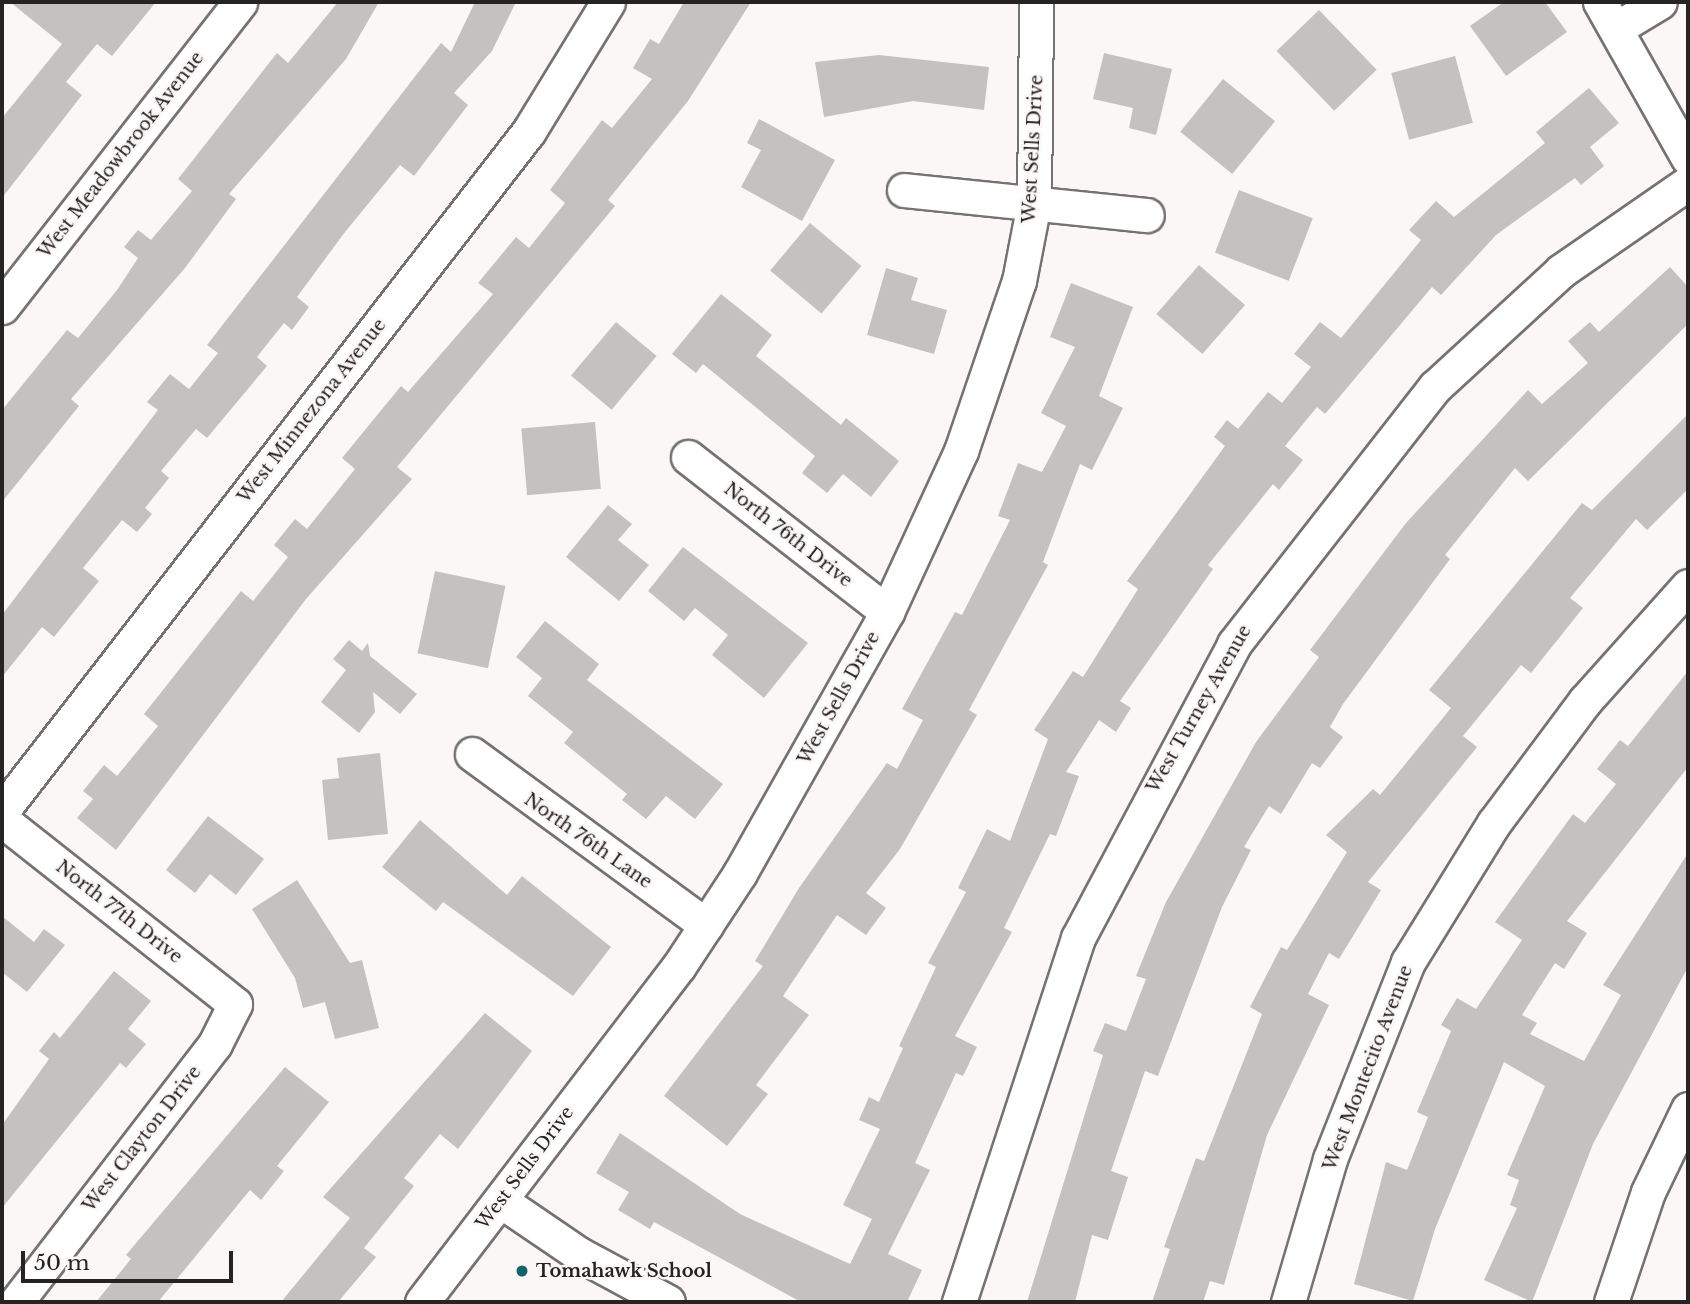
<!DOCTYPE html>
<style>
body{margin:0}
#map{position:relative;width:1690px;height:1304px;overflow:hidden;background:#fcf7f7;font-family:"Libre Baskerville",serif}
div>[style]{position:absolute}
.building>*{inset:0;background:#c6c1c1;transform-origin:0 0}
.roads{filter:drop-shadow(2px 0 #767272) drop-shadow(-2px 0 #767272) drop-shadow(0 2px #767272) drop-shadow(0 -2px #767272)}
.street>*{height:33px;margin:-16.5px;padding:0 16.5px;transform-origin:16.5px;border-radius:16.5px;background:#fff}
.dots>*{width:19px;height:19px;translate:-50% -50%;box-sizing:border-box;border:4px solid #fcf7f7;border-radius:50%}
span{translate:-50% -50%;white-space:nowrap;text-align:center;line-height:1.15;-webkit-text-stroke:5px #fcf7f7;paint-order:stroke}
.street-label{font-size:18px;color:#252323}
.poi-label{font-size:18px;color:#252323;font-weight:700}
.left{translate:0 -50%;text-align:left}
.frame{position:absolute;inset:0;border:4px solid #252323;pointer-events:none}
.scale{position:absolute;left:21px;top:1251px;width:212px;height:32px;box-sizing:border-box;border:4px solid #252323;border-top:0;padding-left:9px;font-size:21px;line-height:24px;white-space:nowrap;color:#252323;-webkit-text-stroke:5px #fcf7f7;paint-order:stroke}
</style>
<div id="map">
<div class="building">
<i style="clip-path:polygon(10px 2px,156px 2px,112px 56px,97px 44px,66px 82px,82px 95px,2px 198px,2px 118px,62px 44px)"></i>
<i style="clip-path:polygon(338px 2px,379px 2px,346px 59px,229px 194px,236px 199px,185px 268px,71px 399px,79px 406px,2px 502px,2px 410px,67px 330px,78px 338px,117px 290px,138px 258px,124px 247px,138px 230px,151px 240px,192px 191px,178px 179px,277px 53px,288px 63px)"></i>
<i style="clip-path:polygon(475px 2px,516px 2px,492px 51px,454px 93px,468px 105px,414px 176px,400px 165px,345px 232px,297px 297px,309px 307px,292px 330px,284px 323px,257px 357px,267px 366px,207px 438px,196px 429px,161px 471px,169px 478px,145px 508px,152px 514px,137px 532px,122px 520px,83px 568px,99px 581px,54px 637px,42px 627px,2px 677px,2px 615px,158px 410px,147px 402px,170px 374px,189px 389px,218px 353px,207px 345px,441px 43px,451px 52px)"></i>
<i style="clip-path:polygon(684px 2px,751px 2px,688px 101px,608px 200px,615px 206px,397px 467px,412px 479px,306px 599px,116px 850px,77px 818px,93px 799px,83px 791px,104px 765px,117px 776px,158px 726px,144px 714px,241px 591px,253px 601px,288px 557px,274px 545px,295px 519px,307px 529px,355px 469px,342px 458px,401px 386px,408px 392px,493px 294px,478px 283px,516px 237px,529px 248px,565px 203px,550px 190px,602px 120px,612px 128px,652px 79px,633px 68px,650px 39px,659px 44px)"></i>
<i style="clip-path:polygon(1504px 2px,1545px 2px,1567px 32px,1506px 76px,1470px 26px)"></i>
<i style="left:1319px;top:10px;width:83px;height:59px;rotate:46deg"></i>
<i style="clip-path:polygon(1104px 53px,1172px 69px,1156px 135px,1129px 128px,1133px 108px,1093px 99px)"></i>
<i style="clip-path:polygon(879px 55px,989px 67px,984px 110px,913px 101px,824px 117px,815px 62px)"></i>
<i style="left:1455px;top:56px;width:69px;height:66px;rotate:75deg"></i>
<i style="left:1223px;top:79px;width:67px;height:68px;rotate:39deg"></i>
<i style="clip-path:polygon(1589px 88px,1619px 123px,1590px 147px,1604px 166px,1581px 185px,1575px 178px,1496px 235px,1441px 295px,1432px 287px,1325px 414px,1317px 407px,1285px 446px,1303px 460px,1279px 490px,1273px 484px,1208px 565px,1213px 569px,1120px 701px,1131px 708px,1116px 732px,1099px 720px,1066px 772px,1079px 776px,1056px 836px,1050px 834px,1004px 928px,1012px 932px,955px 1036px,977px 1047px,963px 1076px,956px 1073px,915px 1163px,930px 1170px,888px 1254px,922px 1270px,907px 1302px,801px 1302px,654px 1222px,650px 1229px,618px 1210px,629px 1192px,596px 1173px,620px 1133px,740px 1214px,850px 1264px,872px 1219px,843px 1205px,880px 1129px,859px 1120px,869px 1097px,879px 1102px,903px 1048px,899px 1046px,936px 967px,928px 963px,966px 892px,958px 888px,987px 829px,1010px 841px,1048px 739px,1034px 730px,1073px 671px,1083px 677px,1138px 589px,1127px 581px,1225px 446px,1214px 437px,1227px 420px,1238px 429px,1268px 392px,1282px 403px,1311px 367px,1294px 354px,1320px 322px,1341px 338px,1421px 240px,1409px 230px,1436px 201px,1454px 217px,1545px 143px,1536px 132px)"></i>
<i style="clip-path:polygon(759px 119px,835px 160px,802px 221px,741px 187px,761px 150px,747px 143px)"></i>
<i style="left:1239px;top:190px;width:79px;height:67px;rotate:21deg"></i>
<i style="left:810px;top:223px;width:67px;height:62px;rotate:40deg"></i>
<i style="left:1199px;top:265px;width:61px;height:65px;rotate:41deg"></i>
<i style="clip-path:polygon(1670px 267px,1688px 287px,1688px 324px,1528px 481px,1515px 468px,1445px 555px,1450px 559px,1343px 704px,1330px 727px,1343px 737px,1320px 768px,1312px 763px,1281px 814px,1269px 806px,1244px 847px,1251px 850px,1222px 907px,1158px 1076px,1145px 1071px,1111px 1171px,1128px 1177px,1108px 1240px,1092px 1235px,1075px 1302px,1027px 1302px,1103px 1055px,1093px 1051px,1105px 1023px,1126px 1031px,1146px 979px,1136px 976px,1166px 902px,1256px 742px,1319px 657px,1310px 650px,1406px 523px,1528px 390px,1542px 404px,1588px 363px,1568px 341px,1590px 322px,1599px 332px)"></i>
<i style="clip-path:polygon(886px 268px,918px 278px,911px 300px,947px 310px,934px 354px,867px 335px)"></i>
<i style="clip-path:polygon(1071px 283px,1133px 307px,1099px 396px,1123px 408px,1092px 470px,1080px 464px,1043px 562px,1048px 565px,969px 710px,977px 715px,900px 849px,866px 893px,886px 908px,866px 935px,837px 915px,783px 996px,809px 1015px,756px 1085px,768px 1094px,727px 1146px,664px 1096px,763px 966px,755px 961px,799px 888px,887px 763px,897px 769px,923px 720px,902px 709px,955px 612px,962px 615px,1010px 520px,998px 516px,1018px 463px,1042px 472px,1066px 426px,1041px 413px,1075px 347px,1050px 337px)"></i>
<i style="clip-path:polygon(721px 294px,772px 335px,756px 356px,841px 425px,846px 418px,899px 461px,871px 497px,843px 474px,827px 493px,802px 473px,815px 456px,703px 364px,696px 373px,672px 354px)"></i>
<i style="left:616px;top:322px;width:53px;height:70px;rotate:40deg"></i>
<i style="clip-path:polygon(1688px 414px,1688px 489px,1647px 530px,1636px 519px,1570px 598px,1583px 608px,1531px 673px,1521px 665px,1463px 736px,1477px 747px,1368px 882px,1381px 890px,1339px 959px,1329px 953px,1308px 994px,1329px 1005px,1267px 1135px,1224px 1285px,1210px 1281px,1203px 1302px,1152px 1302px,1170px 1249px,1164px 1247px,1196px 1158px,1204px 1161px,1262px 1014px,1250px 1007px,1281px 947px,1287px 950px,1347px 852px,1326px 835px,1373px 789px,1380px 795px,1451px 708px,1429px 690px,1582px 503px,1592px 510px)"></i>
<i style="left:595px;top:422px;width:67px;height:74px;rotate:85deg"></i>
<i style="clip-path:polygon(608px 505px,632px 524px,618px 540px,649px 565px,619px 601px,566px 557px)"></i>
<i style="clip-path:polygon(683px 547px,808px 643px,764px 698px,712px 655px,728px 635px,695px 608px,684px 621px,648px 591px)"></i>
<i style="left:435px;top:571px;width:72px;height:84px;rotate:12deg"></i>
<i style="clip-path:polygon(545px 621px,599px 664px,587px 680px,723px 784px,695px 819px,666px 796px,646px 819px,622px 800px,627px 794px,564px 743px,573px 732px,528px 696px,542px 678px,516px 657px)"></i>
<i style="clip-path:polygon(349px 640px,362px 651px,368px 643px,370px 656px,417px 694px,400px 714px,373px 692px,375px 712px,359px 733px,321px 702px,346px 670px,333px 659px)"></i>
<i style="clip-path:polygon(1688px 671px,1688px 767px,1567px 921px,1587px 933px,1564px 969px,1555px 963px,1522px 1015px,1537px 1023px,1530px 1034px,1584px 1061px,1621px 995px,1603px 985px,1688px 853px,1688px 967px,1593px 1144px,1532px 1302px,1484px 1280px,1517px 1208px,1510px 1205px,1519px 1180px,1507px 1175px,1545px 1086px,1504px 1062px,1435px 1229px,1413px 1301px,1354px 1284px,1386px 1162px,1407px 1170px,1428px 1117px,1417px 1112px,1451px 1031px,1441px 1025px,1457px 998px,1476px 1009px,1522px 940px,1495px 922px,1573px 814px,1585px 823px,1616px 784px,1597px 769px,1620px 740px,1628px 746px)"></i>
<i style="clip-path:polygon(380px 753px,388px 834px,328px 840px,322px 780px,339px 778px,337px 758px)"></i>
<i style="clip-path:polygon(208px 816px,264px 859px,236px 895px,210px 874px,195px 893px,166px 870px)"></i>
<i style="clip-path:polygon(420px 820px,507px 895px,522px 876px,611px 947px,573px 996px,443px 902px,436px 911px,382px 867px)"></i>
<i style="clip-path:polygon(297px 880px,350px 963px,362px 960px,379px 1028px,335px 1039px,325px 1002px,303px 1008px,295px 978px,252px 909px)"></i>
<i style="clip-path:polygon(2px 916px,34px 942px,44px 929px,65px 945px,27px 992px,2px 972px)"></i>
<i style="clip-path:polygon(114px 971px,151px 1001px,128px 1029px,146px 1044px,126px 1068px,120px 1063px,2px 1208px,2px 1125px,49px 1059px,39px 1051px,54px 1032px,60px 1038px)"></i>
<i style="clip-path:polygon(485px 1013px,532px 1051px,458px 1149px,440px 1134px,404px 1178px,414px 1186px,364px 1248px,376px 1257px,338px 1302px,281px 1302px,350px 1218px,323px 1197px)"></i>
<i style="clip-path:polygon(285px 1067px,329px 1102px,277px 1166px,284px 1171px,261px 1200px,250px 1190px,158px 1302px,96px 1302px,131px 1259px,126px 1255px)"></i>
</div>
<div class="roads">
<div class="street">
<i style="left:1600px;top:2px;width:179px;rotate:60.6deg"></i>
<i style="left:1617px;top:28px;width:50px;rotate:-31.2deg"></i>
<i style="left:904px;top:190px;width:244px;rotate:5.9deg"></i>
<i style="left:2px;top:307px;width:387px;rotate:-52deg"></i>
<i style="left:688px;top:457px;width:252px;rotate:37.9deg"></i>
<i style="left:472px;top:754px;width:290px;rotate:36.2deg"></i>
<i style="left:2px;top:811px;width:860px;rotate:-52.22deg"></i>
<i style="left:529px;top:131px;width:151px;rotate:-58.5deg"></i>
<i style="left:2px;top:820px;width:297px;rotate:38.3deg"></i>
<i style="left:235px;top:1004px;width:45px;rotate:116.6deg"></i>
<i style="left:215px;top:1044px;width:326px;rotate:127.6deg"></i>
<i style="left:501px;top:1201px;width:94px;rotate:34.2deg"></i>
<i style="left:579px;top:1254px;width:101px;rotate:28.3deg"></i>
<i style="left:422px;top:1302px;width:423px;rotate:-52.6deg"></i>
<i style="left:679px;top:966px;width:111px;rotate:-56.7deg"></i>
<i style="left:740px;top:873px;width:300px;rotate:-60.6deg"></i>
<i style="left:887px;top:612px;width:177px;rotate:-65.3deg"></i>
<i style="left:961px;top:451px;width:180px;rotate:-71.2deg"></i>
<i style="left:1019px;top:281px;width:79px;rotate:-79.1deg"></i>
<i style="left:1034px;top:203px;width:201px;rotate:-89.4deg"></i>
<i style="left:959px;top:1302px;width:383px;rotate:-71.9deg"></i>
<i style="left:1078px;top:938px;width:333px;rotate:-62deg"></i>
<i style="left:1234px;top:644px;width:326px;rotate:-52deg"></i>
<i style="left:1435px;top:387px;width:171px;rotate:-42.6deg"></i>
<i style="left:1561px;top:271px;width:155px;rotate:-34.7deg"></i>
<i style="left:1288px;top:1302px;width:149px;rotate:-73.6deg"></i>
<i style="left:1330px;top:1159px;width:212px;rotate:-68.4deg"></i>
<i style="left:1408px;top:962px;width:163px;rotate:-58.3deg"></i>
<i style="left:1494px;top:823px;width:152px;rotate:-53.3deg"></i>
<i style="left:1585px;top:701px;width:154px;rotate:-48.2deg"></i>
<i style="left:1611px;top:1302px;width:116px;rotate:-71.4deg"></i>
<i style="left:1648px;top:1192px;width:92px;rotate:-64.3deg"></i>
</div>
</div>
<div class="dots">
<i style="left:522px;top:1271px;background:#13626a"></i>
</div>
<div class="street-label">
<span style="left:1033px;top:149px;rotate:-87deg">West Sells Drive</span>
<span style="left:121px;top:155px;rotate:-52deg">West Meadowbrook Avenue</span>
<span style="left:312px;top:411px;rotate:-52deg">West Minnezona Avenue</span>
<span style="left:788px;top:535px;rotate:38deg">North 76th Drive</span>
<span style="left:839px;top:698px;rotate:-61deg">West Sells Drive</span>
<span style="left:1199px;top:709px;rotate:-60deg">West Turney Avenue</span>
<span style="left:588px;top:841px;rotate:35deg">North 76th Lane</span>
<span style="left:119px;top:912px;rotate:38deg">North 77th Drive</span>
<span style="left:1368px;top:1068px;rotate:-69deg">West Montecito Avenue</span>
<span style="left:142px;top:1139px;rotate:-52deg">West Clayton Drive</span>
<span style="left:525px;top:1168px;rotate:-53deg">West Sells Drive</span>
</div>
<div class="poi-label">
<span class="left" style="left:536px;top:1271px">Tomahawk School</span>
</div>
<div class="frame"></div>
<div class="scale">50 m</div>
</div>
